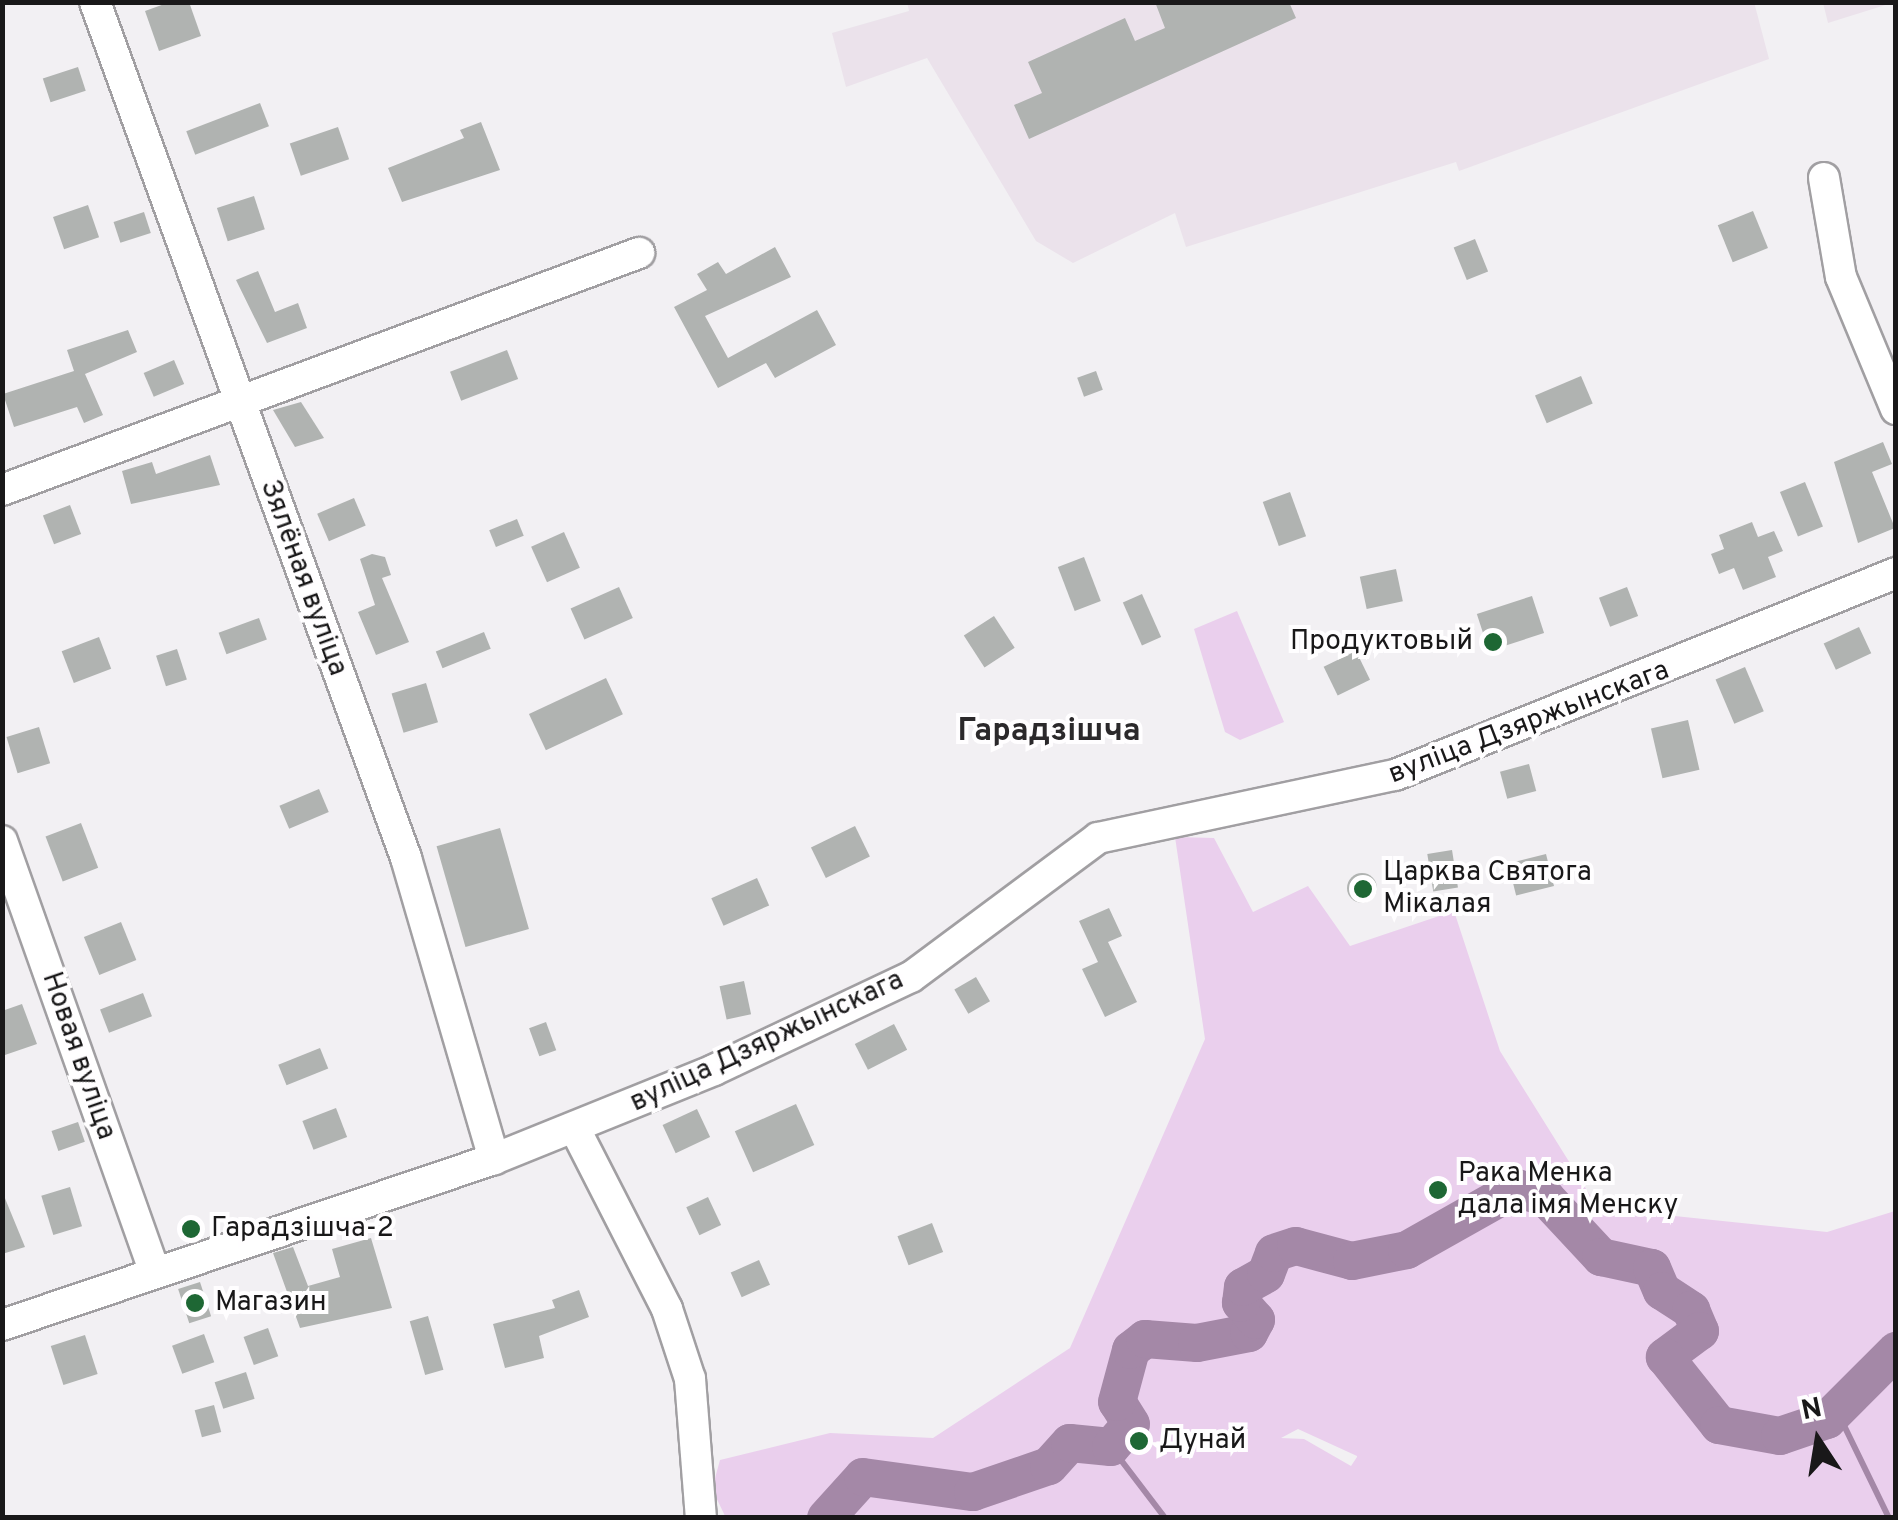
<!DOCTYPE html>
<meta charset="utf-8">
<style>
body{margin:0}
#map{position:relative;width:1898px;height:1520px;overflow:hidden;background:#f2f0f3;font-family:Overpass,sans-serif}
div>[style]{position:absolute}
.built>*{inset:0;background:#ebe2eb}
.green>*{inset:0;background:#eacfed}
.stream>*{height:6px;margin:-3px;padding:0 3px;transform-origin:3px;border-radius:3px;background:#a488a7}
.river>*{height:38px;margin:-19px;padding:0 19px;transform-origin:19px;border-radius:19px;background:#a488a7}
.building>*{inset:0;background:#b0b3b1;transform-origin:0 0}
.round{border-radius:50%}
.roads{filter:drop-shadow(2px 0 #a19fa2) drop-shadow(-2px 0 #a19fa2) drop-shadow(0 2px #a19fa2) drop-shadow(0 -2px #a19fa2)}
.minor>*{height:30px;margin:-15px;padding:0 15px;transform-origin:15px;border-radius:15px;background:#fff}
.dots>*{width:28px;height:28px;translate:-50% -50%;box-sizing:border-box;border:5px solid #fffeff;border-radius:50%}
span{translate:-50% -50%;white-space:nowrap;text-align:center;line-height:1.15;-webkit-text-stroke:8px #fffeff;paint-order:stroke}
.street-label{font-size:28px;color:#191819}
.poi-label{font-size:28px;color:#191819}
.right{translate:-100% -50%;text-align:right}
.left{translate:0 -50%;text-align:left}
.quarter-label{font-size:32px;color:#2b292b;font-weight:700}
.frame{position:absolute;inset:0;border:5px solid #191819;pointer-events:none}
.north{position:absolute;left:1768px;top:1390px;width:100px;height:100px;-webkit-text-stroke:8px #fffeff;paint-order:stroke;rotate:348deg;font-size:28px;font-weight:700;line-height:40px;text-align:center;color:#191819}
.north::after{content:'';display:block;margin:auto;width:35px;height:45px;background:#191819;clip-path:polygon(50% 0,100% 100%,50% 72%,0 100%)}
</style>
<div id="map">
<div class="built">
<i style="clip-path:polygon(907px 2px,1754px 2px,1769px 59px,1459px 171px,1456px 162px,1186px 247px,1175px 213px,1073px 263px,1036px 241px,927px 58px,846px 87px,832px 33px,909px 11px)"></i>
<i style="clip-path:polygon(1895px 2px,1828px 23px,1823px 3px,1823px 2px)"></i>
</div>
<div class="green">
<i style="clip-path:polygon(1237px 611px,1284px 722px,1240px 740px,1225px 732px,1194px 629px)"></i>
<i style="clip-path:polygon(evenodd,1175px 837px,1214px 838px,1253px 912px,1308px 886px,1350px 946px,1454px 911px,1500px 1051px,1598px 1208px,1827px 1232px,1895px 1211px,1895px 1517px,726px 1518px,712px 1489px,720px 1460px,830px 1433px,933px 1438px,1070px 1348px,1205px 1039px,1175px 837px,1298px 1429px,1357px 1456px,1357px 1457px,1351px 1466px,1304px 1439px,1281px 1438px,1298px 1429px)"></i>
</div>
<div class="stream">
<i style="left:1837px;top:1411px;width:119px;rotate:64.1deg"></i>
<i style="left:1111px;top:1447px;width:89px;rotate:52.7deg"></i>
</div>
<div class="river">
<i style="left:826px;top:1518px;width:55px;rotate:-47.9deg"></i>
<i style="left:863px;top:1477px;width:111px;rotate:7.8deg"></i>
<i style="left:973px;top:1492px;width:80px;rotate:-18.9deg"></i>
<i style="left:1049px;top:1466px;width:31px;rotate:-48deg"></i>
<i style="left:1070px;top:1443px;width:41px;rotate:5.6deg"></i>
<i style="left:1111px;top:1447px;width:30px;rotate:-49deg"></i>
<i style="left:1131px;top:1424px;width:26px;rotate:-122deg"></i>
<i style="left:1117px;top:1402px;width:54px;rotate:-74.9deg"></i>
<i style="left:1131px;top:1350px;width:18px;rotate:-38deg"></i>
<i style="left:1145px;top:1339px;width:52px;rotate:4.4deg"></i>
<i style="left:1197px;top:1343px;width:53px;rotate:-10.9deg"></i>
<i style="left:1249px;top:1333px;width:15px;rotate:-62deg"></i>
<i style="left:1256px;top:1320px;width:23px;rotate:-131deg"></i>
<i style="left:1241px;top:1303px;width:16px;rotate:-83deg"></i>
<i style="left:1243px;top:1287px;width:26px;rotate:-29deg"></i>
<i style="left:1266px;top:1274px;width:22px;rotate:-69deg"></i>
<i style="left:1274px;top:1253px;width:23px;rotate:-18deg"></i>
<i style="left:1296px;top:1246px;width:58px;rotate:15deg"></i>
<i style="left:1352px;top:1261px;width:56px;rotate:-11.3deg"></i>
<i style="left:1407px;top:1250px;width:126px;rotate:-29.4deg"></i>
<i style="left:1517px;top:1188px;width:31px;rotate:19deg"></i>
<i style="left:1546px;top:1198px;width:81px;rotate:47deg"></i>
<i style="left:1601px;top:1257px;width:52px;rotate:12.2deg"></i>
<i style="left:1652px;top:1268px;width:25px;rotate:67deg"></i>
<i style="left:1662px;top:1291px;width:35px;rotate:33deg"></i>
<i style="left:1691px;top:1310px;width:23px;rotate:67deg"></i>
<i style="left:1700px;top:1331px;width:44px;rotate:143.4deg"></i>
<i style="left:1665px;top:1357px;width:87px;rotate:51.5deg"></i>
<i style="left:1719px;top:1425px;width:62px;rotate:10.2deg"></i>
<i style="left:1780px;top:1436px;width:50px;rotate:-18.8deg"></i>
<i style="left:1827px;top:1420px;width:98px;rotate:-45deg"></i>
</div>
<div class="building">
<i style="clip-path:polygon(170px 2px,189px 2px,201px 36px,159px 51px,145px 11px)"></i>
<i style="clip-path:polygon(1155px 2px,1289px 2px,1296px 18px,1029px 139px,1014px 105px,1042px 93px,1028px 62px,1125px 18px,1135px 41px,1165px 28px)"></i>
<i style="left:78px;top:67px;width:25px;height:37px;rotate:72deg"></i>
<i style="left:260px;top:103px;width:25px;height:79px;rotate:69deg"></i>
<i style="clip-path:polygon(481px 122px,500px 170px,402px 202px,388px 168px,464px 138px,460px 130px)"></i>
<i style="left:338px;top:127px;width:34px;height:51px;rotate:71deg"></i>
<i style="left:254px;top:196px;width:35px;height:39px;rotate:72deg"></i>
<i style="left:88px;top:205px;width:34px;height:37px;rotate:71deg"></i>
<i style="left:1753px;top:211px;width:40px;height:38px;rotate:68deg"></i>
<i style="left:144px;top:212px;width:22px;height:32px;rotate:72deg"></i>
<i style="left:1475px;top:239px;width:35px;height:23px;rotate:68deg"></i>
<i style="clip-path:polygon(775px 247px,791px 277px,705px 316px,728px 358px,817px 310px,836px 345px,775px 378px,766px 363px,718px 388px,674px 307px,707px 290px,697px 274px,718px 262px,726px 274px)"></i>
<i style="clip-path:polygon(258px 271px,275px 312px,298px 303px,307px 328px,267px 343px,236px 280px)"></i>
<i style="clip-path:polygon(128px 330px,137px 352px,85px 374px,103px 415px,84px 423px,77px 407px,14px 427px,3px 394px,74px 371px,67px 350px)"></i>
<i style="left:507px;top:350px;width:31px;height:61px;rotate:69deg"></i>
<i style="left:174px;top:360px;width:26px;height:33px;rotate:67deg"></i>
<i style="left:1096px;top:371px;width:20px;height:20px;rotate:70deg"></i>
<i style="left:1581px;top:376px;width:30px;height:50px;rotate:67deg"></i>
<i style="clip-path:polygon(301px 402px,324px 438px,295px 447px,273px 410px)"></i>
<i style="clip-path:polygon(1883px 442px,1892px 464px,1872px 472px,1895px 528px,1858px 543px,1834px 462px)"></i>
<i style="clip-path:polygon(210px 455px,220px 485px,131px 504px,122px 471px,152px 462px,156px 474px)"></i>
<i style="left:1805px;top:482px;width:48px;height:27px;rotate:68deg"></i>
<i style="left:1290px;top:492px;width:47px;height:29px;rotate:70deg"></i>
<i style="left:354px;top:498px;width:30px;height:40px;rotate:67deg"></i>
<i style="left:70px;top:505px;width:31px;height:29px;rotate:69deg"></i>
<i style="left:517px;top:519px;width:18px;height:30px;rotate:68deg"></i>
<i style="clip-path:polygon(1752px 522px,1758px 537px,1774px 531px,1783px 551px,1768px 557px,1776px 577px,1743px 590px,1734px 568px,1719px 574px,1711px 554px,1724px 549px,1719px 535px)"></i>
<i style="left:564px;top:532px;width:39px;height:36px;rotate:66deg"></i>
<i style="clip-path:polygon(372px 554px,385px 557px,391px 575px,382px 578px,409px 642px,376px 655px,358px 612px,375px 605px,360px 559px)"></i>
<i style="left:1084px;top:557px;width:47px;height:28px;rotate:69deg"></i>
<i style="left:1396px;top:569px;width:33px;height:37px;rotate:78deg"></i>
<i style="left:619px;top:587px;width:34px;height:53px;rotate:66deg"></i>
<i style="left:1627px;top:587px;width:31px;height:30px;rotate:69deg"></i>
<i style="left:1142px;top:594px;width:47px;height:21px;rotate:66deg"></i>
<i style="left:1532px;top:596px;width:39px;height:58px;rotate:72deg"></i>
<i style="left:994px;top:616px;width:38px;height:36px;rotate:57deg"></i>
<i style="left:259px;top:618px;width:23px;height:43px;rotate:70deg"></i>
<i style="left:1859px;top:627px;width:29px;height:39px;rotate:65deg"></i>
<i style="left:484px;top:632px;width:18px;height:52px;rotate:68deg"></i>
<i style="left:99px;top:637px;width:34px;height:40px;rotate:69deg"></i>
<i style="left:177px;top:649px;width:32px;height:22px;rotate:72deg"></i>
<i style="left:1356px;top:651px;width:32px;height:36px;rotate:64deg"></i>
<i style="left:1745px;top:667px;width:48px;height:32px;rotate:67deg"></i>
<i style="left:606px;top:678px;width:40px;height:85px;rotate:65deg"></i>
<i style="left:426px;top:683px;width:41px;height:36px;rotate:73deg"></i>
<i style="left:1688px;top:720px;width:51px;height:38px;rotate:77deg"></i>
<i style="left:39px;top:727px;width:38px;height:34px;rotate:73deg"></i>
<i style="left:1529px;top:764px;width:28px;height:30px;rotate:75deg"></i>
<i style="left:319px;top:789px;width:25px;height:43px;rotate:67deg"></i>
<i style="left:81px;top:823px;width:48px;height:38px;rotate:69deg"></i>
<i style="left:855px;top:826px;width:34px;height:49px;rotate:64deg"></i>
<i style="left:500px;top:828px;width:105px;height:66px;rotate:74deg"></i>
<i style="left:1452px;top:850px;width:38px;height:25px;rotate:81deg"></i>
<i style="left:1546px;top:854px;width:33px;height:39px;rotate:76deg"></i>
<i class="round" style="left:1347px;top:873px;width:30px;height:30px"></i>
<i style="left:757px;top:878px;width:30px;height:50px;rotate:66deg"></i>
<i style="clip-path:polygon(1109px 908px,1122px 936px,1108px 942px,1137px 1002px,1105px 1017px,1082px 969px,1098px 962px,1079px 921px)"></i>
<i style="left:121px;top:922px;width:41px;height:40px;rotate:68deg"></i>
<i style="left:976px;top:977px;width:28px;height:25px;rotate:60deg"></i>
<i style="left:744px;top:981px;width:34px;height:25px;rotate:78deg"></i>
<i style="left:143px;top:993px;width:25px;height:46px;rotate:69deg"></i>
<i style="clip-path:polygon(22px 1004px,37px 1044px,2px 1056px,2px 1011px)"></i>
<i style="left:546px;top:1022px;width:30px;height:18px;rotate:70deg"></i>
<i style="left:894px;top:1024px;width:29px;height:44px;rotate:63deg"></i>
<i style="left:320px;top:1048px;width:22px;height:45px;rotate:68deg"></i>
<i style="left:796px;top:1104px;width:45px;height:67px;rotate:66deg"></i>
<i style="left:336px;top:1108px;width:31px;height:36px;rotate:69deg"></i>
<i style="left:697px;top:1109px;width:31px;height:38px;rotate:65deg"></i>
<i style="left:78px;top:1122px;width:21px;height:28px;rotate:71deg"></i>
<i style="left:70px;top:1187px;width:41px;height:30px;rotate:73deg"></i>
<i style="clip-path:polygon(2px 1191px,25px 1247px,2px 1254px)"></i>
<i style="left:708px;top:1197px;width:31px;height:24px;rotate:65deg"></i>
<i style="left:932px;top:1223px;width:31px;height:37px;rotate:69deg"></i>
<i style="clip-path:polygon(371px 1238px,392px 1308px,300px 1328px,273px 1253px,293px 1247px,308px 1286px,340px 1277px,332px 1249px)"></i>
<i style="left:759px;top:1260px;width:27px;height:31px;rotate:66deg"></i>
<i style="left:200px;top:1282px;width:36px;height:23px;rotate:72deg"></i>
<i style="clip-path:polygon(579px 1290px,589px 1317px,539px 1336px,544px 1358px,505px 1368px,493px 1324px,555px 1308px,552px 1300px)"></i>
<i style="left:428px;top:1316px;width:56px;height:19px;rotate:74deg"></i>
<i style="left:268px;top:1328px;width:30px;height:26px;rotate:70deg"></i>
<i style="left:204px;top:1334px;width:30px;height:34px;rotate:70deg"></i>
<i style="left:85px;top:1335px;width:41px;height:36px;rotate:72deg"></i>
<i style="left:246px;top:1372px;width:28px;height:33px;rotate:72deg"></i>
<i style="left:214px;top:1405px;width:28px;height:20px;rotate:75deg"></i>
</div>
<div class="roads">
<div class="minor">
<i style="left:95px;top:2px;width:911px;rotate:70.03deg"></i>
<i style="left:406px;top:858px;width:314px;rotate:73.7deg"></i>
<i style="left:1824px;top:178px;width:100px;rotate:80.3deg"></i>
<i style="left:1841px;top:277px;width:143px;rotate:67.4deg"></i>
<i style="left:2px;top:490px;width:680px;rotate:-20.41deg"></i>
<i style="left:2px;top:841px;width:456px;rotate:70.5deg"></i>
<i style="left:575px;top:1129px;width:202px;rotate:62.9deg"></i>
<i style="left:667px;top:1309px;width:74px;rotate:71.8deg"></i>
<i style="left:690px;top:1379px;width:139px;rotate:85.5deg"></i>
<i style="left:2px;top:1325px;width:519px;rotate:-18.64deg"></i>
<i style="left:494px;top:1159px;width:237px;rotate:-22deg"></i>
<i style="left:714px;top:1070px;width:218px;rotate:-25.3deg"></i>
<i style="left:911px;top:977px;width:233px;rotate:-36.6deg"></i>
<i style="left:1098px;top:838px;width:304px;rotate:-12deg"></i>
<i style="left:1395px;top:775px;width:540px;rotate:-21.96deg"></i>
</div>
</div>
<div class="dots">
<i style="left:1493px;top:642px;background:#1e6734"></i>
<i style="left:1363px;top:889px;background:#1e6734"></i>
<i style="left:1438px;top:1190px;background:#1e6734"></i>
<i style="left:191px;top:1229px;background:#1e6734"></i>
<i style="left:195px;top:1303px;background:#1e6734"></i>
<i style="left:1139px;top:1441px;background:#1e6734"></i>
</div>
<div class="street-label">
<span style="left:303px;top:578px;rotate:70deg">Зялёная вуліца</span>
<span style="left:1529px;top:723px;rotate:-21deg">вуліца Дзяржынскага</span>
<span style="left:767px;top:1042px;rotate:-25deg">вуліца Дзяржынскага</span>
<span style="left:78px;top:1056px;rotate:71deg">Новая вуліца</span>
</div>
<div class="poi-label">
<span class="right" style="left:1473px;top:642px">Продуктовый</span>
<span class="left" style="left:1383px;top:889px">Царква Святога<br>Мікалая</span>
<span class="left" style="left:1458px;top:1190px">Рака Менка<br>дала імя Менску</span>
<span class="left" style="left:211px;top:1229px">Гарадзішча-2</span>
<span class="left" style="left:215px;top:1303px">Магазин</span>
<span class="left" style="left:1159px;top:1441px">Дунай</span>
</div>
<div class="quarter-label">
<span style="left:1049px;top:732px">Гарадзішча</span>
</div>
<div class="frame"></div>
<div class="north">N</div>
</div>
